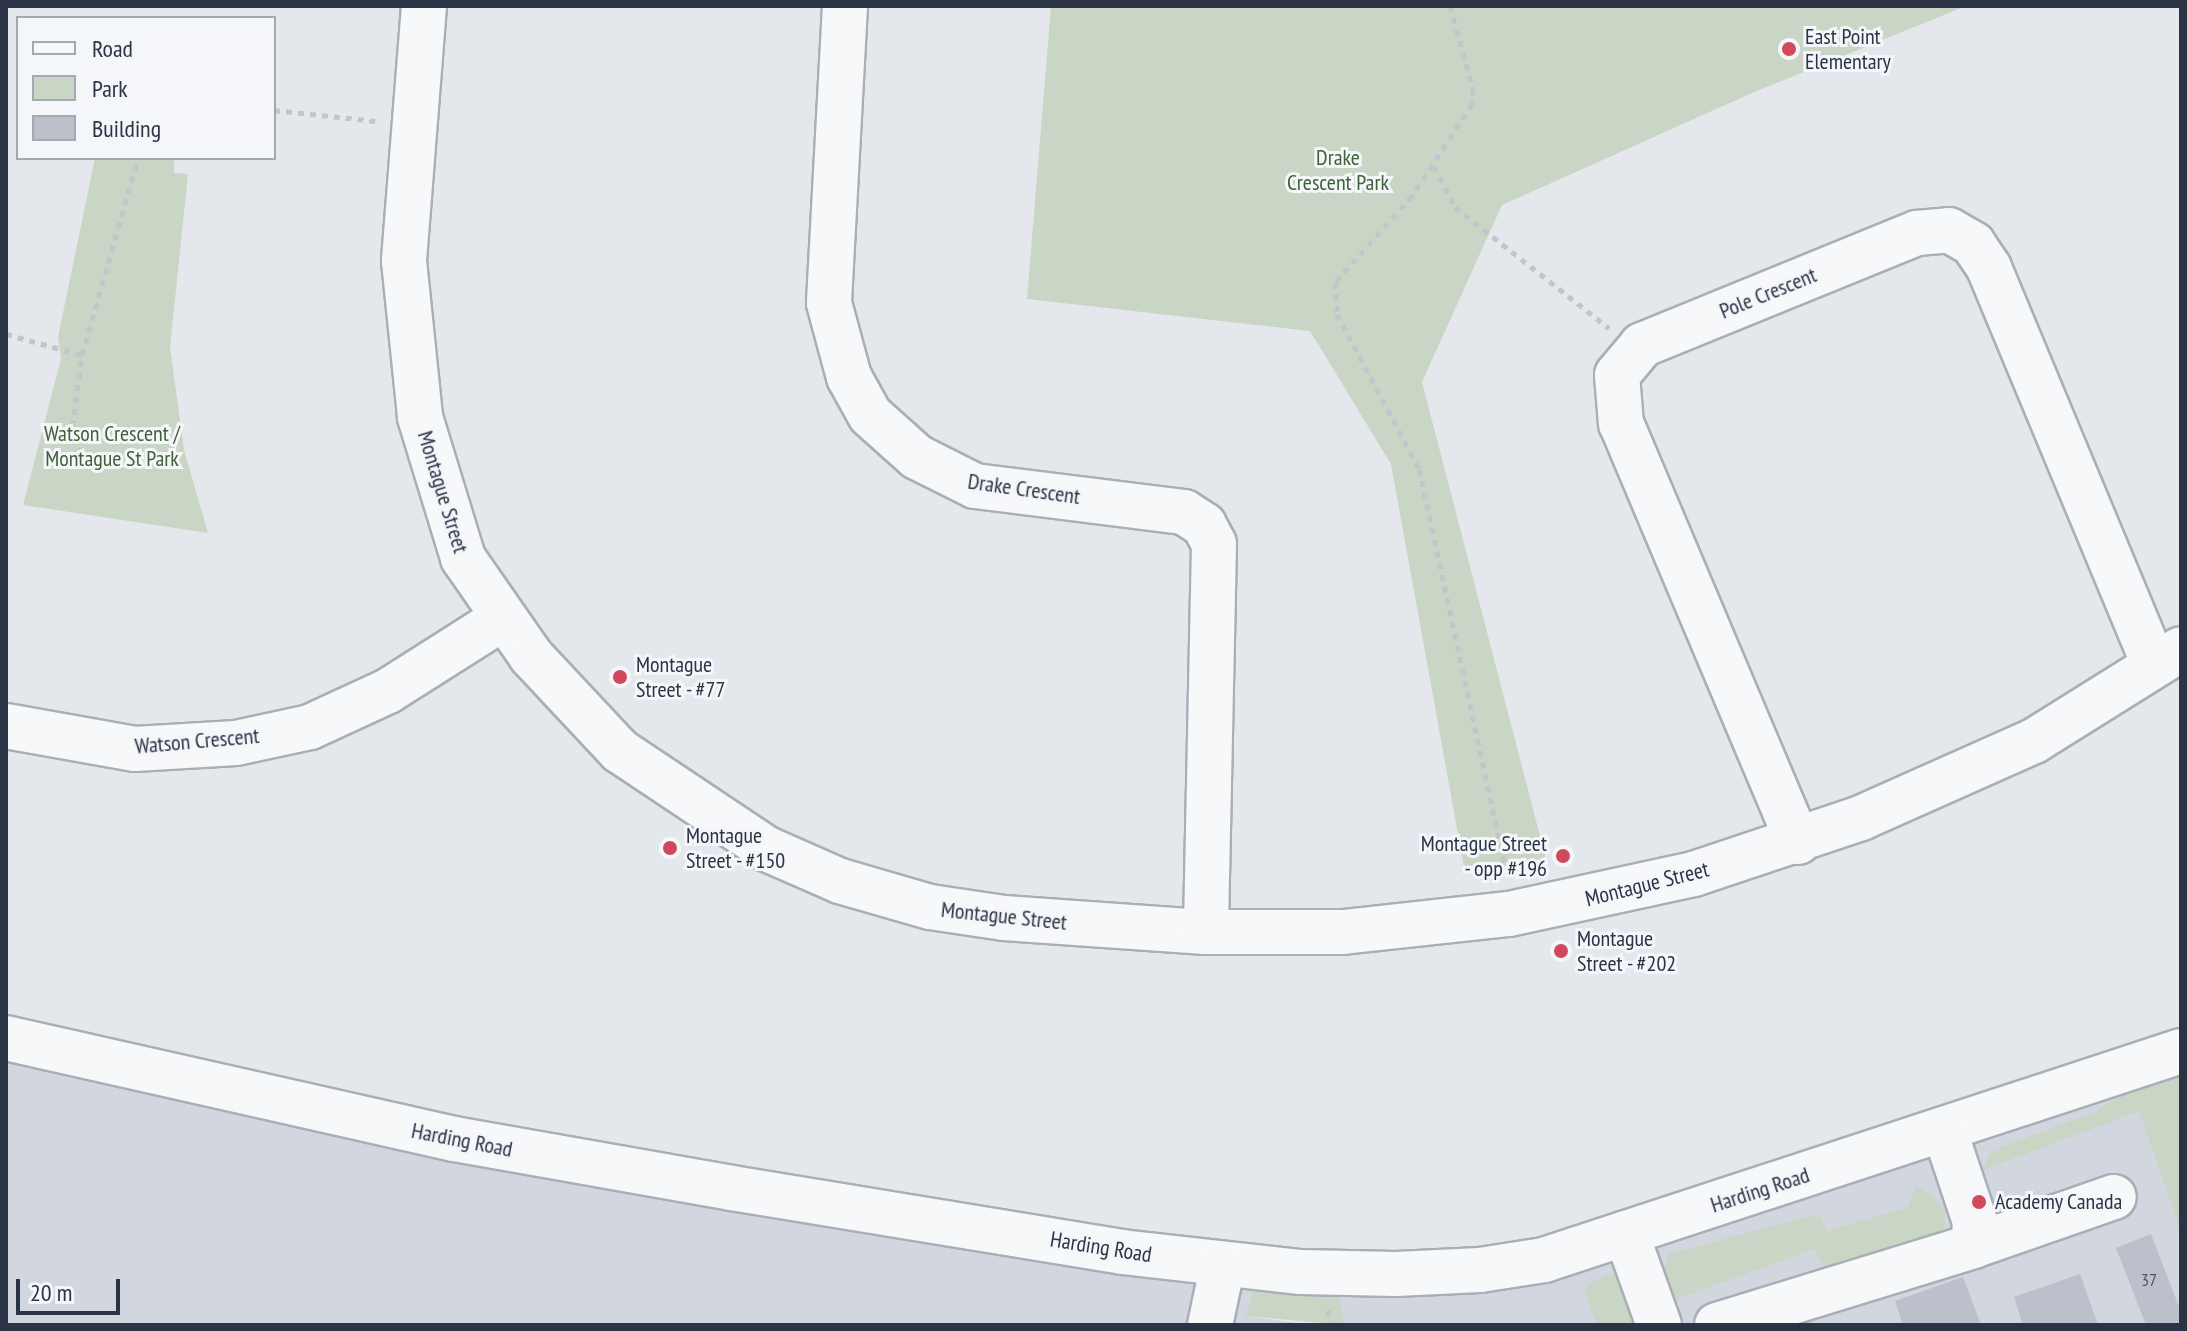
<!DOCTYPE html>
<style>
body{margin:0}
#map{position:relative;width:2187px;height:1331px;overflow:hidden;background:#e4e7ec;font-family:"PT Sans Narrow",sans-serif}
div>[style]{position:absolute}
.built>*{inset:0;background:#d2d6de}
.green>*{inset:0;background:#c9d6c5}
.building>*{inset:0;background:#bbc0ca}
.path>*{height:5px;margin-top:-2.5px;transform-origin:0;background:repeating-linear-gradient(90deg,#c2c5cb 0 6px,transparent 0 12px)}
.roads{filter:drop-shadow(2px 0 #a9aeb7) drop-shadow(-2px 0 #a9aeb7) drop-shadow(0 2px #a9aeb7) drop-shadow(0 -2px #a9aeb7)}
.minor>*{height:44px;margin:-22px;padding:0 22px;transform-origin:22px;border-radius:22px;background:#f7f8fa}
.dots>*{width:22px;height:22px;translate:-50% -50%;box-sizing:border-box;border:4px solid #f4f6f9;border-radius:50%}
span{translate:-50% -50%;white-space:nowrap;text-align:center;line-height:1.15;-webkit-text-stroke:6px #f4f6f9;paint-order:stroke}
.number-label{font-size:18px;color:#4f5766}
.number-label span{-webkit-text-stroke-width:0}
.poi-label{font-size:22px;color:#2b3445}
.left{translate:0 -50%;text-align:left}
.right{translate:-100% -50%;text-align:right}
.park-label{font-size:22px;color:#3f6138}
.street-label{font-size:22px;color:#2b3445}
.frame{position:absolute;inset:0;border:8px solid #2b3445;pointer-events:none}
.legend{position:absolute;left:16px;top:16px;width:260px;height:144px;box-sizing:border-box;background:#f4f6f9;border:2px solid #a4a8b1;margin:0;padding:10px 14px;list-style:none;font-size:24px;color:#2b3445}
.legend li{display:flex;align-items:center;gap:16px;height:40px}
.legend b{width:40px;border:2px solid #a4a8b1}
.scale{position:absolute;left:16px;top:1279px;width:104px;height:36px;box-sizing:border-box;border:4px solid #2b3445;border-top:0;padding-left:10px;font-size:24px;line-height:28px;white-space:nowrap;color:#2b3445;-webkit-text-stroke:6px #f4f6f9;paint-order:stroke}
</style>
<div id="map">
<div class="built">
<i style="clip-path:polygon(6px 1038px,1254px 1287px,1247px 1316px,1313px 1325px,6px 1325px)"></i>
<i style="clip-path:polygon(2181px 1072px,2181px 1325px,1345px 1325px,1339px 1297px,1449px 1293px,1574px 1267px,1869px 1177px)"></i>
</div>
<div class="green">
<i style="clip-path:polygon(1051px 6px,1966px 6px,1752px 93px,1502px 205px,1422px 382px,1546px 859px,1465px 873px,1391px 464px,1310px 331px,1027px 299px)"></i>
<i style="clip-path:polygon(95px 158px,174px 158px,174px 173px,188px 174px,170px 347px,184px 450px,208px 533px,23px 505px,61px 359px,58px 337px)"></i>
<i style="clip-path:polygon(2181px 1075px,2181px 1232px,2139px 1111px,1981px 1171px,1992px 1151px,2094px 1112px,2132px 1089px)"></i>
<i style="clip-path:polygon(1916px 1186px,1930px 1193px,1946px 1212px,1943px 1238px,1832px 1267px,1822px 1265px,1814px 1249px,1666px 1303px,1662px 1271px,1669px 1254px,1810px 1216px,1819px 1215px,1827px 1231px,1908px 1207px)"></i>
<i style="clip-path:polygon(1617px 1272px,1637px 1312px,1632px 1325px,1597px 1325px,1585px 1294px,1587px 1284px)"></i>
<i style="clip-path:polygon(1254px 1287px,1339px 1297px,1345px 1325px,1246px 1316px)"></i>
</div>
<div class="building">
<i style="clip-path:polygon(2151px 1234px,2181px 1312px,2181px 1325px,2146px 1325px,2116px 1248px)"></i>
<i style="clip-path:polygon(2080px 1274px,2098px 1325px,2023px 1325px,2014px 1297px)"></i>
<i style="clip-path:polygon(1963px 1277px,1981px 1325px,1903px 1325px,1895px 1301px)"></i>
</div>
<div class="path">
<i style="left:1450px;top:6px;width:86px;rotate:74.5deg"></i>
<i style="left:1473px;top:89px;width:15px;rotate:94deg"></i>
<i style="left:1472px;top:104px;width:110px;rotate:123.1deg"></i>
<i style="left:1412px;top:196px;width:115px;rotate:131.8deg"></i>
<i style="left:1335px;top:282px;width:32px;rotate:86deg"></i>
<i style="left:1337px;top:314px;width:175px;rotate:62.1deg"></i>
<i style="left:1419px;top:469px;width:412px;rotate:77.8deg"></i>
<i style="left:274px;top:110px;width:102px;rotate:6.2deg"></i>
<i style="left:1434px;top:166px;width:46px;rotate:62.9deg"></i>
<i style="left:1455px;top:207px;width:196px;rotate:38.2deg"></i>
<i style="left:6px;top:334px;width:79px;rotate:15.4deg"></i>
<i style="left:80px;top:454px;width:18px;rotate:-119deg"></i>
<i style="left:71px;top:438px;width:84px;rotate:-82.5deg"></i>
<i style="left:82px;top:355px;width:205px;rotate:-74.1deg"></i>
<i style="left:1328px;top:1310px;width:15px;rotate:82deg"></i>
</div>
<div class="roads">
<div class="minor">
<i style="left:424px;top:6px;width:256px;rotate:94.5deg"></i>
<i style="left:404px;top:261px;width:157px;rotate:84.1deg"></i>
<i style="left:420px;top:417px;width:147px;rotate:73deg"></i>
<i style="left:463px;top:558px;width:119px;rotate:55.2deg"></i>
<i style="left:531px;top:656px;width:130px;rotate:46.9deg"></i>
<i style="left:620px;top:751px;width:177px;rotate:33.7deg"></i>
<i style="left:767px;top:849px;width:80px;rotate:23.7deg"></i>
<i style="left:840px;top:881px;width:94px;rotate:16.1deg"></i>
<i style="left:930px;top:907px;width:75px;rotate:8.5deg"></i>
<i style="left:1004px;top:918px;width:202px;rotate:4deg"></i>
<i style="left:1206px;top:932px;width:137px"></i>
<i style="left:1343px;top:932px;width:167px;rotate:-6.2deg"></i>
<i style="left:1509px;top:914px;width:189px;rotate:-12.2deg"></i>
<i style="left:1694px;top:874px;width:176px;rotate:-18.5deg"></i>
<i style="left:1861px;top:818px;width:189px;rotate:-24deg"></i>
<i style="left:2034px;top:741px;width:173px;rotate:-32deg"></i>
<i style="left:845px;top:6px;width:297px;rotate:93.1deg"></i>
<i style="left:829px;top:303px;width:77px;rotate:74.9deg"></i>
<i style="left:849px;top:377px;width:43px;rotate:61.1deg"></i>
<i style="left:870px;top:415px;width:63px;rotate:41.8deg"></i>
<i style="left:917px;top:457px;width:65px;rotate:26.6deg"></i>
<i style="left:975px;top:486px;width:211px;rotate:7.1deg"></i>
<i style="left:1184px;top:512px;width:24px;rotate:33deg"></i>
<i style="left:1204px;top:525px;width:21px;rotate:62deg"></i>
<i style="left:1214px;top:544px;width:388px;rotate:91.2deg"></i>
<i style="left:6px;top:726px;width:131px;rotate:10.1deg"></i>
<i style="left:135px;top:749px;width:101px;rotate:-3.4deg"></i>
<i style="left:236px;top:743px;width:76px;rotate:-12.2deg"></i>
<i style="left:310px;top:727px;width:86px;rotate:-24.8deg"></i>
<i style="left:388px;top:691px;width:136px;rotate:-32.4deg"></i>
<i style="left:1798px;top:842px;width:454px;rotate:-112.9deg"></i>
<i style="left:1621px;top:424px;width:49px;rotate:-94.7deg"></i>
<i style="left:1617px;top:375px;width:39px;rotate:-50deg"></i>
<i style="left:1642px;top:345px;width:297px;rotate:-22.2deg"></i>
<i style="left:1917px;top:233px;width:32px;rotate:-5deg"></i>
<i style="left:1949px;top:230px;width:28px;rotate:30deg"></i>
<i style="left:1973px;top:244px;width:29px;rotate:56deg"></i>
<i style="left:1989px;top:268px;width:430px;rotate:67.4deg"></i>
<i style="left:6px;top:1038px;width:459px;rotate:12.7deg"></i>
<i style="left:454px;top:1139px;width:282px;rotate:10deg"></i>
<i style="left:732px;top:1188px;width:395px;rotate:9.3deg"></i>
<i style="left:1122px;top:1252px;width:180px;rotate:6.4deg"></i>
<i style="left:1301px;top:1272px;width:95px;rotate:1.2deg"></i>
<i style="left:1396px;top:1274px;width:84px;rotate:-2.7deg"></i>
<i style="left:1480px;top:1270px;width:65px;rotate:-8.9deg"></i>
<i style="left:1544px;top:1260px;width:670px;rotate:-18.16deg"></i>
<i style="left:1626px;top:1233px;width:98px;rotate:70.3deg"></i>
<i style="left:1973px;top:1246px;width:149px;rotate:-19.2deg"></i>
<i style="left:1210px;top:1325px;width:62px;rotate:-78deg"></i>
<i style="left:1717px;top:1325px;width:268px;rotate:-17.1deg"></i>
<i style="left:1973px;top:1246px;width:24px;rotate:-85deg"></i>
<i style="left:1975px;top:1222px;width:98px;rotate:-108.4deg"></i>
</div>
</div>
<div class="dots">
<i style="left:1789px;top:49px;background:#d1495b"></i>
<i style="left:620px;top:677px;background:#d1495b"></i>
<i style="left:670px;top:848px;background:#d1495b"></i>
<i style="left:1563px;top:856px;background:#d1495b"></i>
<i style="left:1561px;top:951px;background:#d1495b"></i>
<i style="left:1979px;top:1202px;background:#d1495b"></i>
</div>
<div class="number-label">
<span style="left:2149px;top:1280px">37</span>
</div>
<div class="poi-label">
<span class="left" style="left:1805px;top:49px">East Point<br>Elementary</span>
<span class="left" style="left:636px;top:677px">Montague<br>Street - #77</span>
<span class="left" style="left:686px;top:848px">Montague<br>Street - #150</span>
<span class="right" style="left:1547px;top:856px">Montague Street<br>- opp #196</span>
<span class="left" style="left:1577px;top:951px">Montague<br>Street - #202</span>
<span class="left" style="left:1995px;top:1202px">Academy Canada</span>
</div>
<div class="park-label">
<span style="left:1338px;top:170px">Drake<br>Crescent Park</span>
<span style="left:112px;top:446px">Watson Crescent /<br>Montague St Park</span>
</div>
<div class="street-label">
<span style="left:1768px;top:293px;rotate:-22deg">Pole Crescent</span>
<span style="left:1024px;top:489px;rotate:8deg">Drake Crescent</span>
<span style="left:443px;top:492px;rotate:73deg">Montague Street</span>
<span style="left:197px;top:741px;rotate:-5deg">Watson Crescent</span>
<span style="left:1647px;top:884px;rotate:-14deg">Montague Street</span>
<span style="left:1004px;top:916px;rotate:6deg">Montague Street</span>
<span style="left:462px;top:1140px;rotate:11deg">Harding Road</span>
<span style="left:1760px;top:1190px;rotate:-18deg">Harding Road</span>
<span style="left:1101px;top:1247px;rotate:9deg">Harding Road</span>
</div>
<div class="frame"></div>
<ul class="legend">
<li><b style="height:10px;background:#f7f8fa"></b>Road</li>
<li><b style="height:22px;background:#c9d6c5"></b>Park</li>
<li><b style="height:22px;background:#bbc0ca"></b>Building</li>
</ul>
<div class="scale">20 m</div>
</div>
